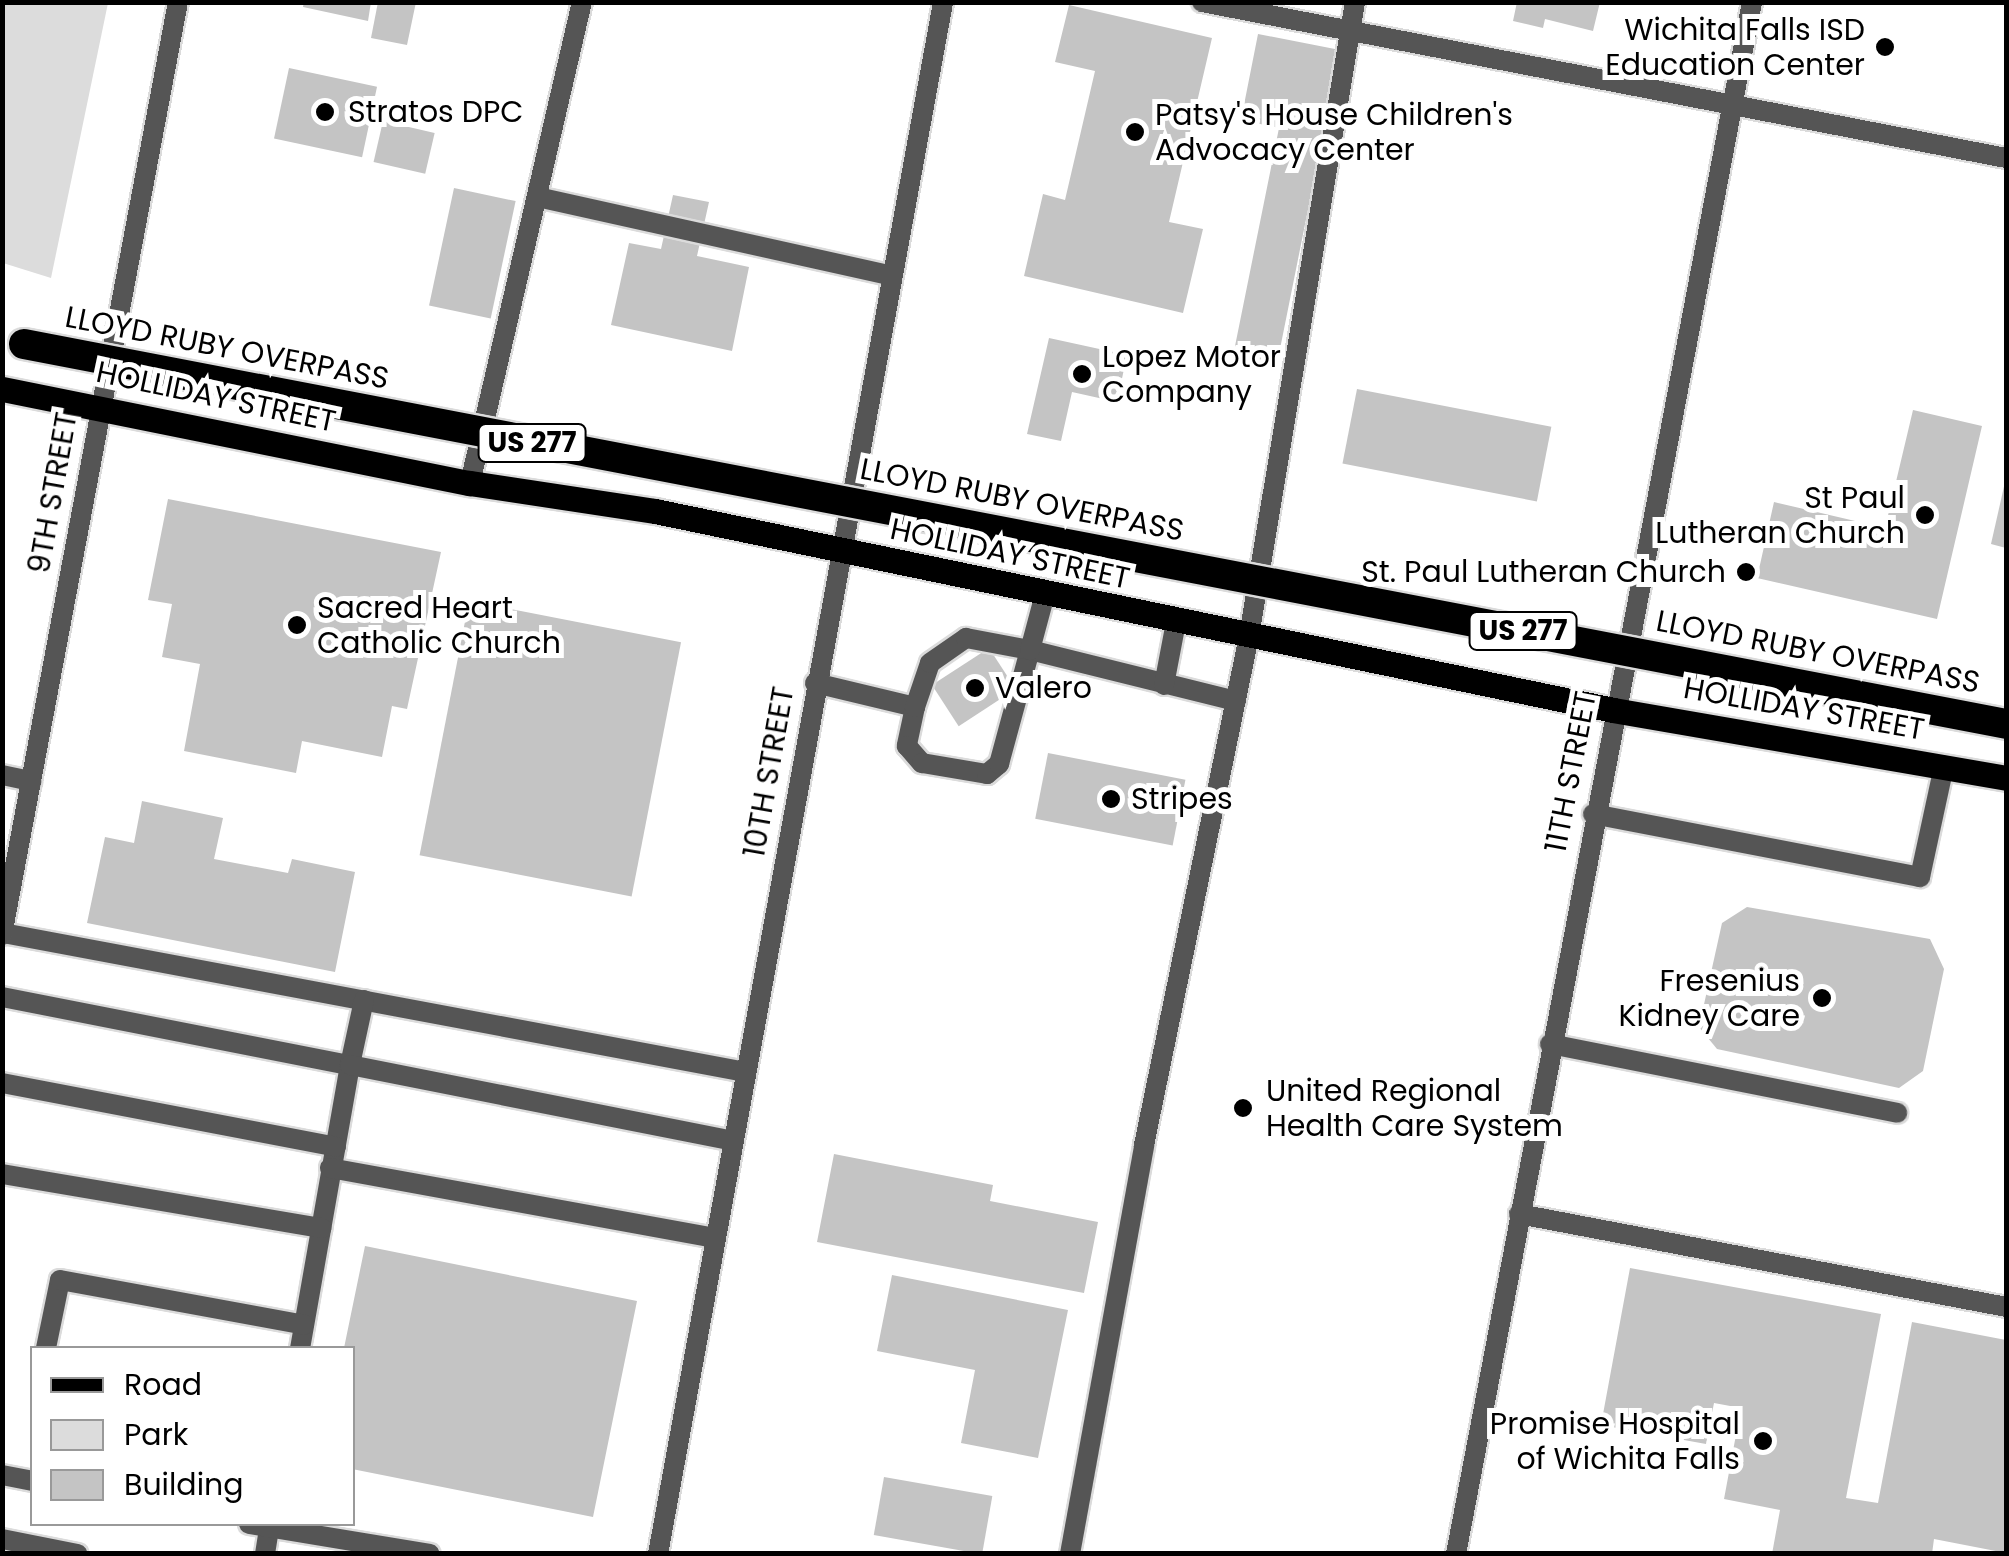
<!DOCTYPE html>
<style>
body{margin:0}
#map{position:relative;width:2009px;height:1556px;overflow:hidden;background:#fff;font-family:Poppins,sans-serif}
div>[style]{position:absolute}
.green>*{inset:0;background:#dcdcdc}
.building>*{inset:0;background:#c4c4c4;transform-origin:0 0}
.roads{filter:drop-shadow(2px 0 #dbdbdb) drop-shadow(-2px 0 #dbdbdb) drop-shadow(0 2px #dbdbdb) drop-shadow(0 -2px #dbdbdb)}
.service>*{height:20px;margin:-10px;padding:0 10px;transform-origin:10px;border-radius:10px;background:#555}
.minor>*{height:20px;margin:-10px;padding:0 10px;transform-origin:10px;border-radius:10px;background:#555}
.tertiary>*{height:20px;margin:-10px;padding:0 10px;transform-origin:10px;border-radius:10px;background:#555}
.primary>*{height:25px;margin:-12.5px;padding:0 12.5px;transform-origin:12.5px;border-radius:12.5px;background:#000}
.bridges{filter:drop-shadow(2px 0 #dbdbdb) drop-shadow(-2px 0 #dbdbdb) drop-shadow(0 2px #dbdbdb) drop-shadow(0 -2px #dbdbdb)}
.motorway-bridge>*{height:30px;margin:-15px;padding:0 15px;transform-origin:15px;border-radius:15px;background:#000}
.dots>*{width:28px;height:28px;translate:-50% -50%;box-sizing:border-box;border:5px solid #fff;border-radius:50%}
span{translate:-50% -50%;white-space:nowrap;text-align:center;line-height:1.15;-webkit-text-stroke:10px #fff;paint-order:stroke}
.shield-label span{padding:2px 8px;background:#fff;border:2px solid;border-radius:8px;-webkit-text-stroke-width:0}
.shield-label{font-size:28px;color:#000;font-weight:700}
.poi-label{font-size:30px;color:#000}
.right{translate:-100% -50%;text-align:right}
.left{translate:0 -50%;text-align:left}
.street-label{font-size:30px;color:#000}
.frame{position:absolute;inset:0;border:5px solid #000;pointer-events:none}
.legend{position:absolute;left:30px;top:1346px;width:325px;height:180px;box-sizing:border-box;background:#fff;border:2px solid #999;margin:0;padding:12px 18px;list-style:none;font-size:30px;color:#000}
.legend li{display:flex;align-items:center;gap:20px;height:50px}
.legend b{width:50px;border:2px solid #999}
</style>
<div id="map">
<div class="green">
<i style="clip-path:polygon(3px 2px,108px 3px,51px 278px,3px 263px)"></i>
</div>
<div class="building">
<i style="clip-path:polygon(304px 2px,371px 2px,368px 21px,303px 7px)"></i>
<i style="clip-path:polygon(378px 2px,416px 2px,407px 45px,371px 38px)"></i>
<i style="clip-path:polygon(1517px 2px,1600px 2px,1593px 31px,1545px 19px,1543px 28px,1513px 21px)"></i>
<i style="clip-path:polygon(1069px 5px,1212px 38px,1169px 222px,1203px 229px,1183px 313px,1024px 276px,1043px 194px,1065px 200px,1095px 71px,1055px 62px)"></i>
<i style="clip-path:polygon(1258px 34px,1340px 50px,1277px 364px,1233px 356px,1279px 128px,1241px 120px)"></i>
<i style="left:289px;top:68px;width:90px;height:72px;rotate:12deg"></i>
<i style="left:383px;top:121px;width:53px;height:42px;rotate:13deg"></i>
<i style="left:454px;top:188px;width:63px;height:120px;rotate:12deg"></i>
<i style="clip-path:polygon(673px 195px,709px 202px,697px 256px,749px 267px,732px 351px,611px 325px,629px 243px,661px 249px)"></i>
<i style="clip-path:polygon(1049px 338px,1127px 355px,1117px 402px,1072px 392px,1061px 441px,1027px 434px)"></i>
<i style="left:1357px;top:389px;width:198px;height:76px;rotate:11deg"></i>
<i style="clip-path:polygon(1913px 410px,1982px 426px,1937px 619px,1757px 578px,1774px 502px,1885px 528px)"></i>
<i style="clip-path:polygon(2005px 482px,2006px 483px,2006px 548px,1991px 544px)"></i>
<i style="clip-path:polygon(168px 499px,441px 552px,407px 709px,392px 706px,382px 757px,302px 741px,296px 773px,184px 751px,200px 664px,162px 657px,172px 604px,148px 600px)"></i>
<i style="left:469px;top:601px;width:216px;height:259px;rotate:11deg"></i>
<i style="left:989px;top:648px;width:49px;height:68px;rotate:57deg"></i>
<i style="left:1048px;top:753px;width:140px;height:67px;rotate:11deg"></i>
<i style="clip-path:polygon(142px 801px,223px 818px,214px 859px,288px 873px,292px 859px,355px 872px,335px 972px,87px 923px,105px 837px,134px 843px)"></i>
<i style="clip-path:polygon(1747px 907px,1930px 939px,1944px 969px,1923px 1071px,1899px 1088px,1717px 1049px,1699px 1027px,1722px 923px)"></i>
<i style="clip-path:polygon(834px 1154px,993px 1185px,990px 1201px,1098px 1222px,1084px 1293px,817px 1242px)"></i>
<i style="clip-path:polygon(365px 1246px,637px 1301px,593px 1517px,352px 1469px,352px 1348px,344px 1348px)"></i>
<i style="clip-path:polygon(1630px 1268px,1881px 1314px,1846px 1498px,1878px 1503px,1912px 1322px,2006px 1340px,2006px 1553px,1934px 1539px,1932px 1554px,1772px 1554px,1780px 1510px,1724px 1499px,1741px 1408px,1714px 1403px,1706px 1444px,1601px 1425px)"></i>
<i style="clip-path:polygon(892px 1275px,1068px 1310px,1038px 1458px,961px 1443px,975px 1370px,877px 1351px)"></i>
<i style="left:884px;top:1477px;width:110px;height:59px;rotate:10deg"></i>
</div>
<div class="roads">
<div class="service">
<i style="left:1202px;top:2px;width:819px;rotate:10.98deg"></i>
<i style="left:537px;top:197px;width:364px;rotate:12.5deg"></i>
<i style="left:470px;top:483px;width:494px;rotate:-76.9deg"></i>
<i style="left:815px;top:683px;width:103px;rotate:13.5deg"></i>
<i style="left:915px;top:707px;width:40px;rotate:102deg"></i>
<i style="left:907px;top:746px;width:23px;rotate:49deg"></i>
<i style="left:922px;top:763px;width:66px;rotate:9.6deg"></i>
<i style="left:987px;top:774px;width:16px;rotate:-40deg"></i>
<i style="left:999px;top:764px;width:118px;rotate:-74.8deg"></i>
<i style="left:1030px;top:650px;width:212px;rotate:13.9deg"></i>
<i style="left:1164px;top:685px;width:64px;rotate:-79.2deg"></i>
<i style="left:915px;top:707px;width:46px;rotate:-71.2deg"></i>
<i style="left:930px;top:663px;width:44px;rotate:-34.8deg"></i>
<i style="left:966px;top:638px;width:65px;rotate:10.6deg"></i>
<i style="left:1030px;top:650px;width:58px;rotate:-75deg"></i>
<i style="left:2px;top:775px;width:30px;rotate:12deg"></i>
<i style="left:1593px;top:814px;width:333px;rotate:10.9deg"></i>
<i style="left:1920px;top:877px;width:114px;rotate:-77.8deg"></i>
<i style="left:3px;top:933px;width:756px;rotate:10.6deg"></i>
<i style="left:2px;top:997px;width:355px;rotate:11.1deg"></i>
<i style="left:350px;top:1065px;width:287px;rotate:100deg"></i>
<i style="left:364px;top:1000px;width:66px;rotate:102.2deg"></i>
<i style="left:350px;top:1065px;width:390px;rotate:11.2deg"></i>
<i style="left:1550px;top:1044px;width:354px;rotate:11.2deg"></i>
<i style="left:2px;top:1083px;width:340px;rotate:10.8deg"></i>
<i style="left:330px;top:1168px;width:392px;rotate:10.3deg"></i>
<i style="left:2px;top:1174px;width:324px;rotate:9.6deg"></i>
<i style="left:1519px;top:1214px;width:496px;rotate:10.8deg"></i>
<i style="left:46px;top:1348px;width:69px;rotate:-78.4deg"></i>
<i style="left:60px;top:1280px;width:248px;rotate:10.4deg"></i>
<i style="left:265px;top:1554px;width:30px;rotate:-81deg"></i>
<i style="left:1070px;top:1554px;width:416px;rotate:-79.7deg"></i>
<i style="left:1144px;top:1145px;width:520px;rotate:-78.34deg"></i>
<i style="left:1249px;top:636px;width:643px;rotate:-80.51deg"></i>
</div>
<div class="minor">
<i style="left:2px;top:1475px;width:31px;rotate:11deg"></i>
<i style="left:249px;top:1524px;width:183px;rotate:9.4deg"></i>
<i style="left:2px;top:1539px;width:77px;rotate:11.2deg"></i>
<i style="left:1456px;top:1554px;width:1580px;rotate:-79.2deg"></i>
</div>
<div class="tertiary">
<i style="left:2px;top:935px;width:949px;rotate:-79.32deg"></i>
<i style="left:658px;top:1554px;width:1578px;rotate:-79.59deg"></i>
</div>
<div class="primary">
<i style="left:2px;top:389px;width:477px;rotate:11.4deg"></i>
<i style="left:470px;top:483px;width:187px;rotate:8.6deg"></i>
<i style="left:655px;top:511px;width:978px;rotate:11.73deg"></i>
<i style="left:1613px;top:710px;width:399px;rotate:9.8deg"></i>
</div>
</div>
<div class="bridges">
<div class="motorway-bridge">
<i style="left:24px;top:344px;width:2018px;rotate:10.85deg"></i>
</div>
</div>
<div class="dots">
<i style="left:1885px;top:47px;background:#000"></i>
<i style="left:325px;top:112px;background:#000"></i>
<i style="left:1135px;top:132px;background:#000"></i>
<i style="left:1082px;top:374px;background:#000"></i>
<i style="left:1925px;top:515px;background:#000"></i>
<i style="left:1746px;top:572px;background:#000"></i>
<i style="left:297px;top:625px;background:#000"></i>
<i style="left:975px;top:688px;background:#000"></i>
<i style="left:1111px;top:799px;background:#000"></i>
<i style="left:1822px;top:998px;background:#000"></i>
<i style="left:1243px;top:1108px;background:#000"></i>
<i style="left:1763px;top:1441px;background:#000"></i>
</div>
<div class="shield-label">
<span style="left:532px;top:443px">US 277</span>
<span style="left:1523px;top:631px">US 277</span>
</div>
<div class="poi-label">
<span class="right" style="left:1865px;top:47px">Wichita Falls ISD<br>Education Center</span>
<span class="left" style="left:348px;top:112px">Stratos DPC</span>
<span class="left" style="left:1155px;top:132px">Patsy's House Children's<br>Advocacy Center</span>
<span class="left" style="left:1102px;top:374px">Lopez Motor<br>Company</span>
<span class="right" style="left:1905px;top:515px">St Paul<br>Lutheran Church</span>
<span class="right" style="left:1726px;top:572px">St. Paul Lutheran Church</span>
<span class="left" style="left:317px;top:625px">Sacred Heart<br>Catholic Church</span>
<span class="left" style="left:995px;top:688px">Valero</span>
<span class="left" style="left:1131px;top:799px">Stripes</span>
<span class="right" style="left:1800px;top:998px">Fresenius<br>Kidney Care</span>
<span class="left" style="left:1266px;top:1108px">United Regional<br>Health Care System</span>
<span class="right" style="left:1740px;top:1441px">Promise Hospital<br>of Wichita Falls</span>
</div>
<div class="street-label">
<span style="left:227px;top:348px;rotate:11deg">LLOYD RUBY OVERPASS</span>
<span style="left:216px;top:397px;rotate:12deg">HOLLIDAY STREET</span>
<span style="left:53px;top:493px;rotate:-80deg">9TH STREET</span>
<span style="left:1022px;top:500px;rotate:11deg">LLOYD RUBY OVERPASS</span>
<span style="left:1010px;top:554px;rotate:12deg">HOLLIDAY STREET</span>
<span style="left:1818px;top:652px;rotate:11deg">LLOYD RUBY OVERPASS</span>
<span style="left:1804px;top:709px;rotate:10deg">HOLLIDAY STREET</span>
<span style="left:769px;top:772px;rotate:-80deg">10TH STREET</span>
<span style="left:1571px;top:772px;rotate:-79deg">11TH STREET</span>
</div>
<div class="frame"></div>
<ul class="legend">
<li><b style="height:12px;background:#000"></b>Road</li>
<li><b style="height:28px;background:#dcdcdc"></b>Park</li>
<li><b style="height:28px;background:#c4c4c4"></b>Building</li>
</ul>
</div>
